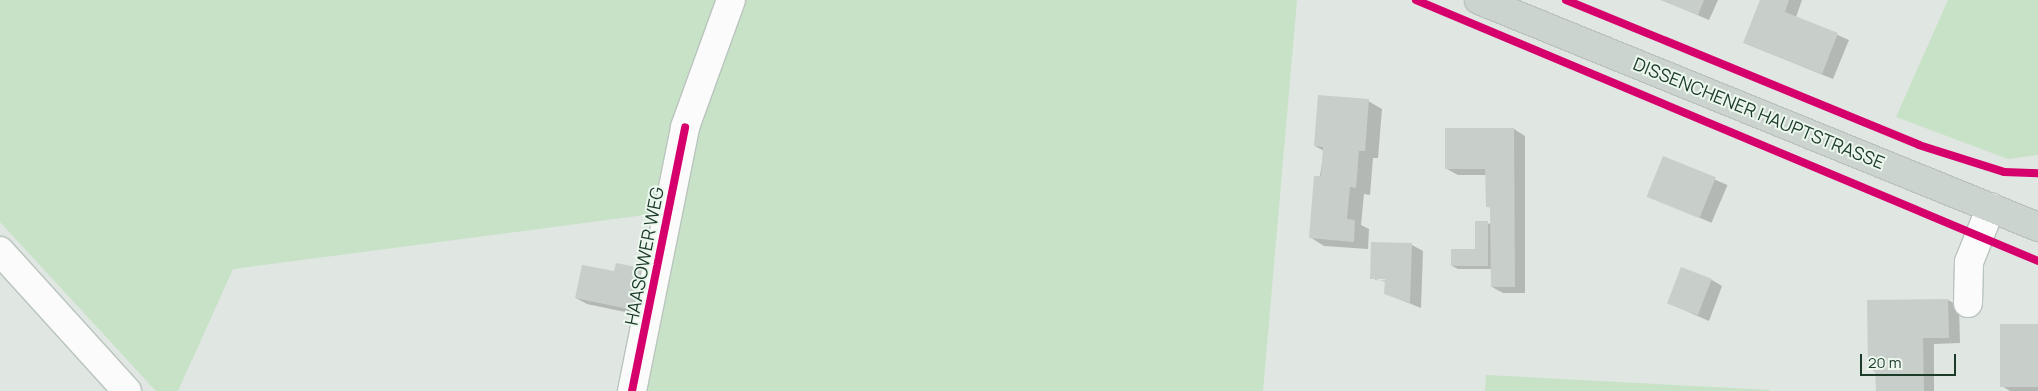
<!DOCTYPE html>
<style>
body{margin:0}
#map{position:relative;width:2038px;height:391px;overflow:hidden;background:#e0e6e1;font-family:Manrope,sans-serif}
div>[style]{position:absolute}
.green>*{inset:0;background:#c7e2c7}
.shadow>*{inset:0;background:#0003;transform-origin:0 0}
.building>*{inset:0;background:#c8cfca;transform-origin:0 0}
.path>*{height:3px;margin-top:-1.5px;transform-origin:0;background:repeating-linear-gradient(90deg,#bdc8c2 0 2.5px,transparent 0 6.5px)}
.roads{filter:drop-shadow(1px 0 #bac4be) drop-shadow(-1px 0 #bac4be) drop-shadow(0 1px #bac4be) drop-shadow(0 -1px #bac4be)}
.minor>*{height:28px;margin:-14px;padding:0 14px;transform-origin:14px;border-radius:14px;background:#fafbfa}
.major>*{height:28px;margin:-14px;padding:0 14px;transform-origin:14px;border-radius:14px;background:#cbd4ce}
.cycleway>*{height:8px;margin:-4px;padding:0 4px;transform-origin:4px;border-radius:4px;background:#d6006c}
span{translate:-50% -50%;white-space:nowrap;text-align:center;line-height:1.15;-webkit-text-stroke:4px #ecf7ee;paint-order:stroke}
.street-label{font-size:18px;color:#1c3b29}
.scale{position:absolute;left:1860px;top:354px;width:96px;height:22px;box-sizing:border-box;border:2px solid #1c3b29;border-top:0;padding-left:6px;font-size:15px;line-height:18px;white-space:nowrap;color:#1c3b29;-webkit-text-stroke:4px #ecf7ee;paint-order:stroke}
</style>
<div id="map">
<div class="green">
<i style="clip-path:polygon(0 0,1297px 0,1263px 391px,644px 391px,683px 210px,233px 269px,178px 391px,156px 391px,0 222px)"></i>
<i style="clip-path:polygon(1948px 0,2038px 0,2038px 155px,2008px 159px,1896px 117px)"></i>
<i style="clip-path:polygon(1486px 375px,1770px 390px,1770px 391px,1485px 391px)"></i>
</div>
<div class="shadow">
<i style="clip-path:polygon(1662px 0,1718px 0,1709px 20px)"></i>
<i style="clip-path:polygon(1761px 0,1802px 0,1796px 17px,1849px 40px,1833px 79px,1744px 43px)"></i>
<i style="clip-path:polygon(1368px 101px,1382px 109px,1378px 158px,1373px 158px,1370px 195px,1364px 194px,1361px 225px,1369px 229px,1368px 249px,1324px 246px,1310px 237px,1324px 151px,1315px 146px)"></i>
<i style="clip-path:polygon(1447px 129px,1514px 129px,1525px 136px,1525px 293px,1503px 293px,1492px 287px,1492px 269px,1458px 269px,1452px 266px,1476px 250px,1476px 222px,1492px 224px,1492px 209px,1487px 206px,1487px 175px,1458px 175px,1447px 169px)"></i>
<i style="left:1664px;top:158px;width:69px;height:41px;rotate:23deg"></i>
<i style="clip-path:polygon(evenodd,1412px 245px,1423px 251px,1421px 308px,1386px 294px,1386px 282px,1371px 278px,1412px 245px,1375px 278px,1391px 278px,1391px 281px,1375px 280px,1375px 278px)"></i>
<i style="clip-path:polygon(583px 266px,649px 317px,587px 304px,576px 298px)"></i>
<i style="clip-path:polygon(1712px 280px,1722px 286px,1709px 321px,1668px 303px)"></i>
<i style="clip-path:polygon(1948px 300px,1959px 306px,1960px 343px,1934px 344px,1934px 391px,1877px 391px,1876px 372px,1869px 368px,1868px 301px)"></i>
<i style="clip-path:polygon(2038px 325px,2038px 391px,2010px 391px,2002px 386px)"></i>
</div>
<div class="building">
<i style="clip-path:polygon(1660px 0,1704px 0,1698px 15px)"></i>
<i style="clip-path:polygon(1760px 0,1789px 0,1785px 12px,1838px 33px,1822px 74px,1743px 43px)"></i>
<i style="clip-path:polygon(1318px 95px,1369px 99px,1365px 151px,1359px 151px,1356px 188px,1350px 187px,1347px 219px,1355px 220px,1354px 242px,1309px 238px,1314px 176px,1321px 176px,1323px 147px,1314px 146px)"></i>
<i style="clip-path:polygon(1445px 128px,1514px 128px,1515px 287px,1491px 287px,1490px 207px,1486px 207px,1485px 169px,1445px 169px)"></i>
<i style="left:1663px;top:156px;width:57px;height:44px;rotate:22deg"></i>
<i style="clip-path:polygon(1475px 221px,1488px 221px,1488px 266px,1451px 266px,1451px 249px,1475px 249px)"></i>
<i style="clip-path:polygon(1371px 242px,1412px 243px,1410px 303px,1384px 294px,1385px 279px,1370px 279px)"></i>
<i style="clip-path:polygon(616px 263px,647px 269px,638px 311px,575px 298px,582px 265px,614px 271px)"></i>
<i style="left:1681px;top:267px;width:33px;height:39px;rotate:21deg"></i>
<i style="clip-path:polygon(1948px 299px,1949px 338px,1923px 338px,1924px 391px,1876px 391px,1875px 369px,1868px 369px,1867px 300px)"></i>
<i style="left:2000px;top:324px;width:38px;height:63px"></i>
</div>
<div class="path">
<i style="left:1937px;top:151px;width:70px;rotate:17.4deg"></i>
<i style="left:2004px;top:172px;width:31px"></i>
</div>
<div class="roads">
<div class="minor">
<i style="left:0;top:251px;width:189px;rotate:47.8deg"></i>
<i style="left:1968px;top:303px;width:41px;rotate:-88.6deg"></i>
<i style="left:1969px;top:262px;width:59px;rotate:-68.2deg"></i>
<i style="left:632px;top:391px;width:269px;rotate:-78.6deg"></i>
<i style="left:685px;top:127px;width:135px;rotate:-70.1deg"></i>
</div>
<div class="major">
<i style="left:1479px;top:0;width:603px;rotate:22.1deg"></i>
</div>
</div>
<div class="cycleway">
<i style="left:1416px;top:0;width:675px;rotate:22.76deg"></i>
<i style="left:1566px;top:0;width:382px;rotate:22.3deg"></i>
<i style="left:1919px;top:145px;width:89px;rotate:17.6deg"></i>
<i style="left:2004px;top:172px;width:34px;rotate:2deg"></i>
<i style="left:632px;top:391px;width:269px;rotate:-78.6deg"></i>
</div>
<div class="street-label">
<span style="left:1759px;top:113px;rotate:22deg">DISSENCHENER HAUPTSTRASSE</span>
<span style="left:644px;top:256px;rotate:-79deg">HAASOWER WEG</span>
</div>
<div class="scale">20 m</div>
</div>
